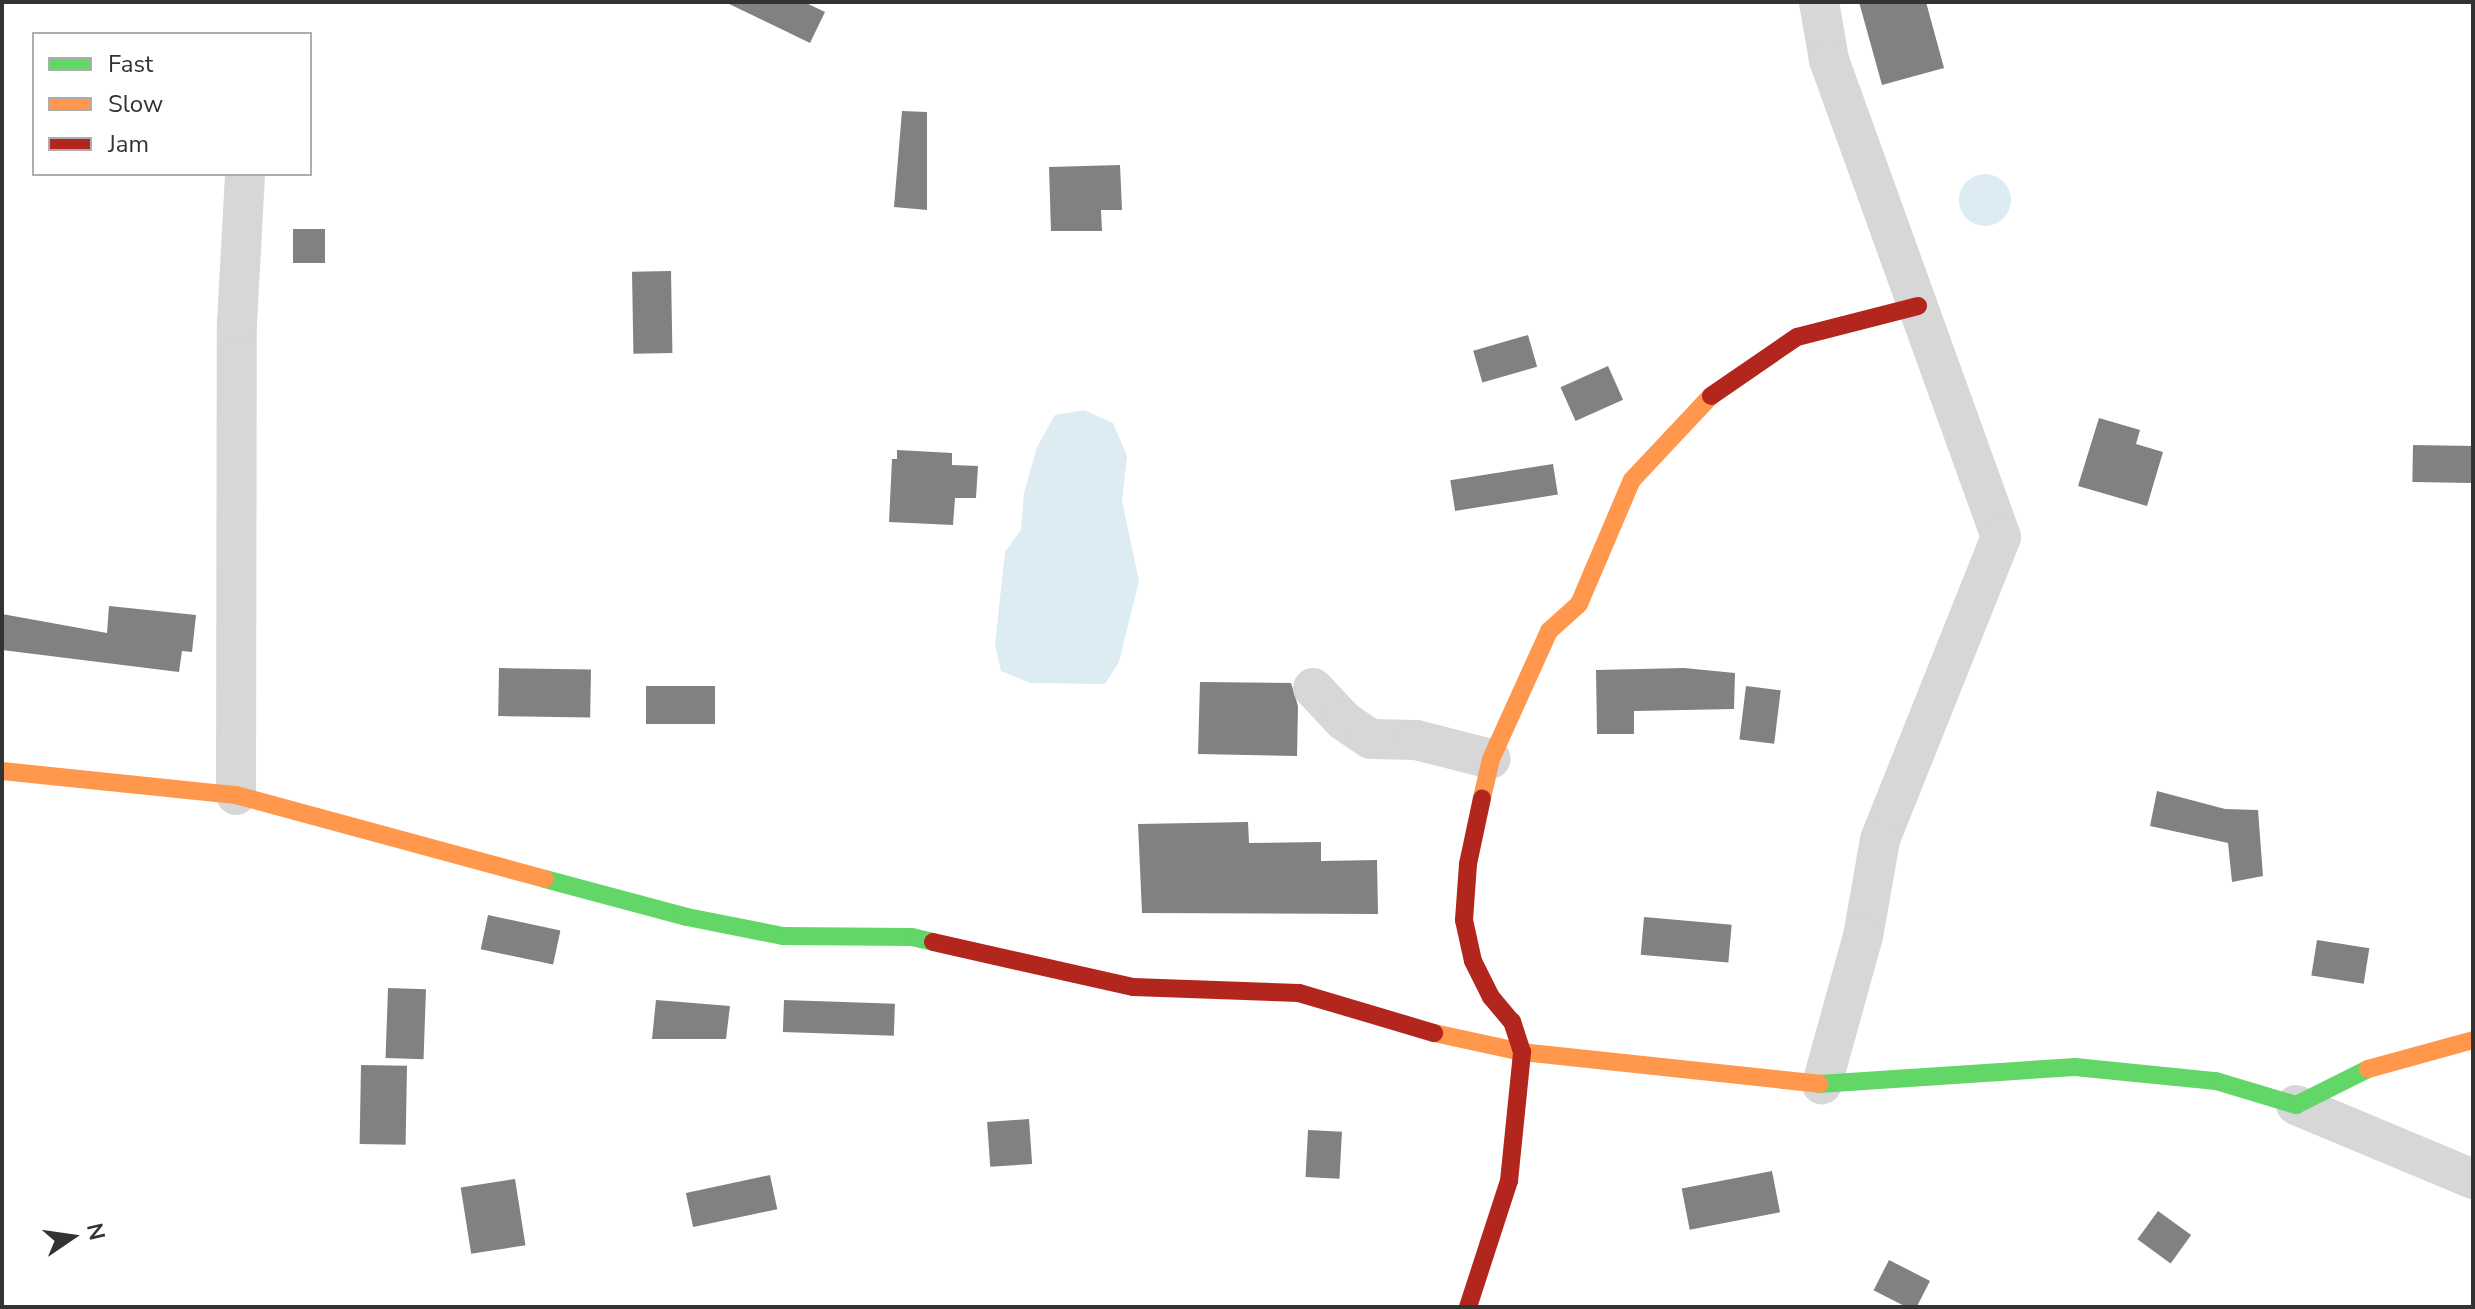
<!DOCTYPE html>
<style>
body{margin:0}
#map{position:relative;width:2475px;height:1309px;overflow:hidden;background:#fff;font-family:"Nunito Sans",sans-serif}
div>[style]{position:absolute}
.water>*{inset:0;background:#ddebf3}
.round{border-radius:50%}
.building>*{inset:0;background:#818181;transform-origin:0 0}
.street>*{height:40px;margin:-20px;padding:0 20px;transform-origin:20px;border-radius:20px;background:#d7d7d7}
.fast>*{height:18px;margin:-9px;padding:0 9px;transform-origin:9px;border-radius:9px;background:#63d668}
.slow>*{height:18px;margin:-9px;padding:0 9px;transform-origin:9px;border-radius:9px;background:#ff974d}
.jam>*{height:18px;margin:-9px;padding:0 9px;transform-origin:9px;border-radius:9px;background:#b3261e}
span{translate:-50% -50%;white-space:nowrap;text-align:center;line-height:1.15;-webkit-text-stroke:8px #fff;paint-order:stroke}
.frame{position:absolute;inset:0;border:4px solid #333;pointer-events:none}
.legend{position:absolute;left:32px;top:32px;width:280px;height:144px;box-sizing:border-box;background:#fff;border:2px solid #adadad;margin:0;padding:10px 14px;list-style:none;font-size:24px;color:#333}
.legend li{display:flex;align-items:center;gap:16px;height:40px}
.legend b{width:40px;border:2px solid #adadad}
.north{position:absolute;left:32px;top:1197px;width:80px;height:80px;-webkit-text-stroke:6px #fff;paint-order:stroke;rotate:77deg;font-size:22px;font-weight:700;line-height:32px;text-align:center;color:#333}
.north::after{content:'';display:block;margin:auto;width:28px;height:36px;background:#333;clip-path:polygon(50% 0,100% 100%,50% 72%,0 100%)}
</style>
<div id="map">
<div class="water">
<i class="round" style="left:1959px;top:174px;width:52px;height:52px"></i>
<i style="clip-path:polygon(1084px 410px,1113px 423px,1127px 456px,1122px 501px,1139px 581px,1119px 662px,1105px 684px,1030px 683px,1001px 671px,995px 645px,1005px 552px,1021px 530px,1024px 493px,1037px 447px,1055px 415px)"></i>
</div>
<div class="building">
<i style="clip-path:polygon(725px 2px,804px 2px,825px 12px,810px 43px)"></i>
<i style="clip-path:polygon(1859px 2px,1926px 2px,1944px 68px,1882px 85px)"></i>
<i style="clip-path:polygon(902px 111px,927px 112px,927px 210px,894px 207px)"></i>
<i style="clip-path:polygon(1120px 165px,1122px 210px,1101px 210px,1102px 231px,1051px 231px,1049px 167px)"></i>
<i style="left:293px;top:229px;width:32px;height:34px"></i>
<i style="left:671px;top:271px;width:82px;height:39px;rotate:89deg"></i>
<i style="left:1528px;top:335px;width:33px;height:57px;rotate:74deg"></i>
<i style="left:1608px;top:366px;width:37px;height:52px;rotate:66deg"></i>
<i style="clip-path:polygon(2099px 418px,2140px 430px,2136px 444px,2163px 452px,2147px 506px,2078px 486px)"></i>
<i style="left:2413px;top:445px;width:60px;height:37px;rotate:1deg"></i>
<i style="clip-path:polygon(897px 450px,952px 453px,952px 465px,978px 466px,976px 498px,955px 498px,953px 525px,889px 522px,892px 459px,897px 459px)"></i>
<i style="left:1553px;top:464px;width:31px;height:104px;rotate:81deg"></i>
<i style="clip-path:polygon(109px 606px,196px 615px,192px 652px,182px 651px,179px 672px,2px 650px,2px 614px,107px 633px)"></i>
<i style="left:499px;top:668px;width:92px;height:48px;rotate:1deg"></i>
<i style="clip-path:polygon(1684px 668px,1735px 673px,1734px 709px,1634px 711px,1634px 734px,1597px 734px,1596px 670px)"></i>
<i style="clip-path:polygon(1200px 682px,1291px 683px,1298px 706px,1297px 756px,1198px 754px)"></i>
<i style="left:646px;top:686px;width:69px;height:38px"></i>
<i style="left:1746px;top:686px;width:35px;height:54px;rotate:7deg"></i>
<i style="clip-path:polygon(2157px 791px,2225px 809px,2258px 810px,2263px 876px,2232px 882px,2228px 843px,2150px 826px)"></i>
<i style="clip-path:polygon(1248px 822px,1249px 843px,1321px 842px,1321px 861px,1377px 860px,1378px 914px,1142px 913px,1138px 824px)"></i>
<i style="left:488px;top:915px;width:74px;height:35px;rotate:12deg"></i>
<i style="left:1644px;top:917px;width:88px;height:38px;rotate:5deg"></i>
<i style="left:2317px;top:940px;width:53px;height:36px;rotate:9deg"></i>
<i style="left:388px;top:988px;width:38px;height:70px;rotate:2deg"></i>
<i style="clip-path:polygon(656px 1000px,730px 1006px,726px 1039px,652px 1039px)"></i>
<i style="left:784px;top:1000px;width:111px;height:32px;rotate:2deg"></i>
<i style="left:361px;top:1065px;width:46px;height:79px;rotate:1deg"></i>
<i style="left:1029px;top:1119px;width:45px;height:42px;rotate:86deg"></i>
<i style="left:1308px;top:1130px;width:34px;height:47px;rotate:3deg"></i>
<i style="left:1772px;top:1171px;width:42px;height:92px;rotate:79deg"></i>
<i style="left:770px;top:1175px;width:35px;height:86px;rotate:78deg"></i>
<i style="left:515px;top:1179px;width:67px;height:55px;rotate:81deg"></i>
<i style="left:2158px;top:1211px;width:41px;height:35px;rotate:36deg"></i>
<i style="left:1889px;top:1260px;width:46px;height:34px;rotate:27deg"></i>
</div>
<div class="street">
<i style="left:1819px;top:2px;width:59px;rotate:80.2deg"></i>
<i style="left:1829px;top:60px;width:507px;rotate:70.17deg"></i>
<i style="left:2001px;top:537px;width:326px;rotate:111.8deg"></i>
<i style="left:1880px;top:840px;width:97px;rotate:100deg"></i>
<i style="left:1863px;top:936px;width:154px;rotate:105.5deg"></i>
<i style="left:1313px;top:688px;width:45px;rotate:46.8deg"></i>
<i style="left:1344px;top:721px;width:32px;rotate:34deg"></i>
<i style="left:1371px;top:739px;width:45px;rotate:1.3deg"></i>
<i style="left:1416px;top:740px;width:77px;rotate:14.2deg"></i>
<i style="left:236px;top:795px;width:472px;rotate:-89.9deg"></i>
<i style="left:237px;top:323px;width:149px;rotate:-86.9deg"></i>
<i style="left:2296px;top:1105px;width:192px;rotate:22.7deg"></i>
</div>
<div class="fast">
<i style="left:545px;top:879px;width:147px;rotate:15deg"></i>
<i style="left:687px;top:917px;width:98px;rotate:11.2deg"></i>
<i style="left:783px;top:936px;width:129px;rotate:0.4deg"></i>
<i style="left:912px;top:937px;width:22px;rotate:13deg"></i>
<i style="left:1819px;top:1084px;width:257px;rotate:-3.8deg"></i>
<i style="left:2075px;top:1067px;width:142px;rotate:5.7deg"></i>
<i style="left:2216px;top:1081px;width:84px;rotate:16.7deg"></i>
<i style="left:2296px;top:1105px;width:80px;rotate:-26.6deg"></i>
</div>
<div class="slow">
<i style="left:2px;top:771px;width:235px;rotate:5.9deg"></i>
<i style="left:236px;top:795px;width:320px;rotate:15.2deg"></i>
<i style="left:1482px;top:798px;width:40px;rotate:-77deg"></i>
<i style="left:1491px;top:759px;width:141px;rotate:-65.6deg"></i>
<i style="left:1549px;top:631px;width:40px;rotate:-42deg"></i>
<i style="left:1579px;top:604px;width:135px;rotate:-66.9deg"></i>
<i style="left:1632px;top:480px;width:115px;rotate:-46.8deg"></i>
<i style="left:1434px;top:1033px;width:90px;rotate:12.2deg"></i>
<i style="left:1522px;top:1052px;width:299px;rotate:6.1deg"></i>
<i style="left:2368px;top:1069px;width:109px;rotate:-15.4deg"></i>
</div>
<div class="jam">
<i style="left:1711px;top:396px;width:104px;rotate:-34.5deg"></i>
<i style="left:1797px;top:337px;width:125px;rotate:-14.4deg"></i>
<i style="left:933px;top:942px;width:205px;rotate:12.7deg"></i>
<i style="left:1133px;top:987px;width:166px;rotate:2.1deg"></i>
<i style="left:1299px;top:993px;width:141px;rotate:16.5deg"></i>
<i style="left:1468px;top:1307px;width:133px;rotate:-72deg"></i>
<i style="left:1509px;top:1181px;width:130px;rotate:-84.2deg"></i>
<i style="left:1522px;top:1052px;width:32px;rotate:-108deg"></i>
<i style="left:1512px;top:1022px;width:33px;rotate:-130deg"></i>
<i style="left:1491px;top:997px;width:40px;rotate:-116.6deg"></i>
<i style="left:1473px;top:961px;width:42px;rotate:-102.4deg"></i>
<i style="left:1464px;top:920px;width:56px;rotate:-85.9deg"></i>
<i style="left:1468px;top:864px;width:67px;rotate:-78deg"></i>
</div>
<div class="frame"></div>
<ul class="legend">
<li><b style="height:10px;background:#63d668"></b>Fast</li>
<li><b style="height:10px;background:#ff974d"></b>Slow</li>
<li><b style="height:10px;background:#b3261e"></b>Jam</li>
</ul>
<div class="north">N</div>
</div>
